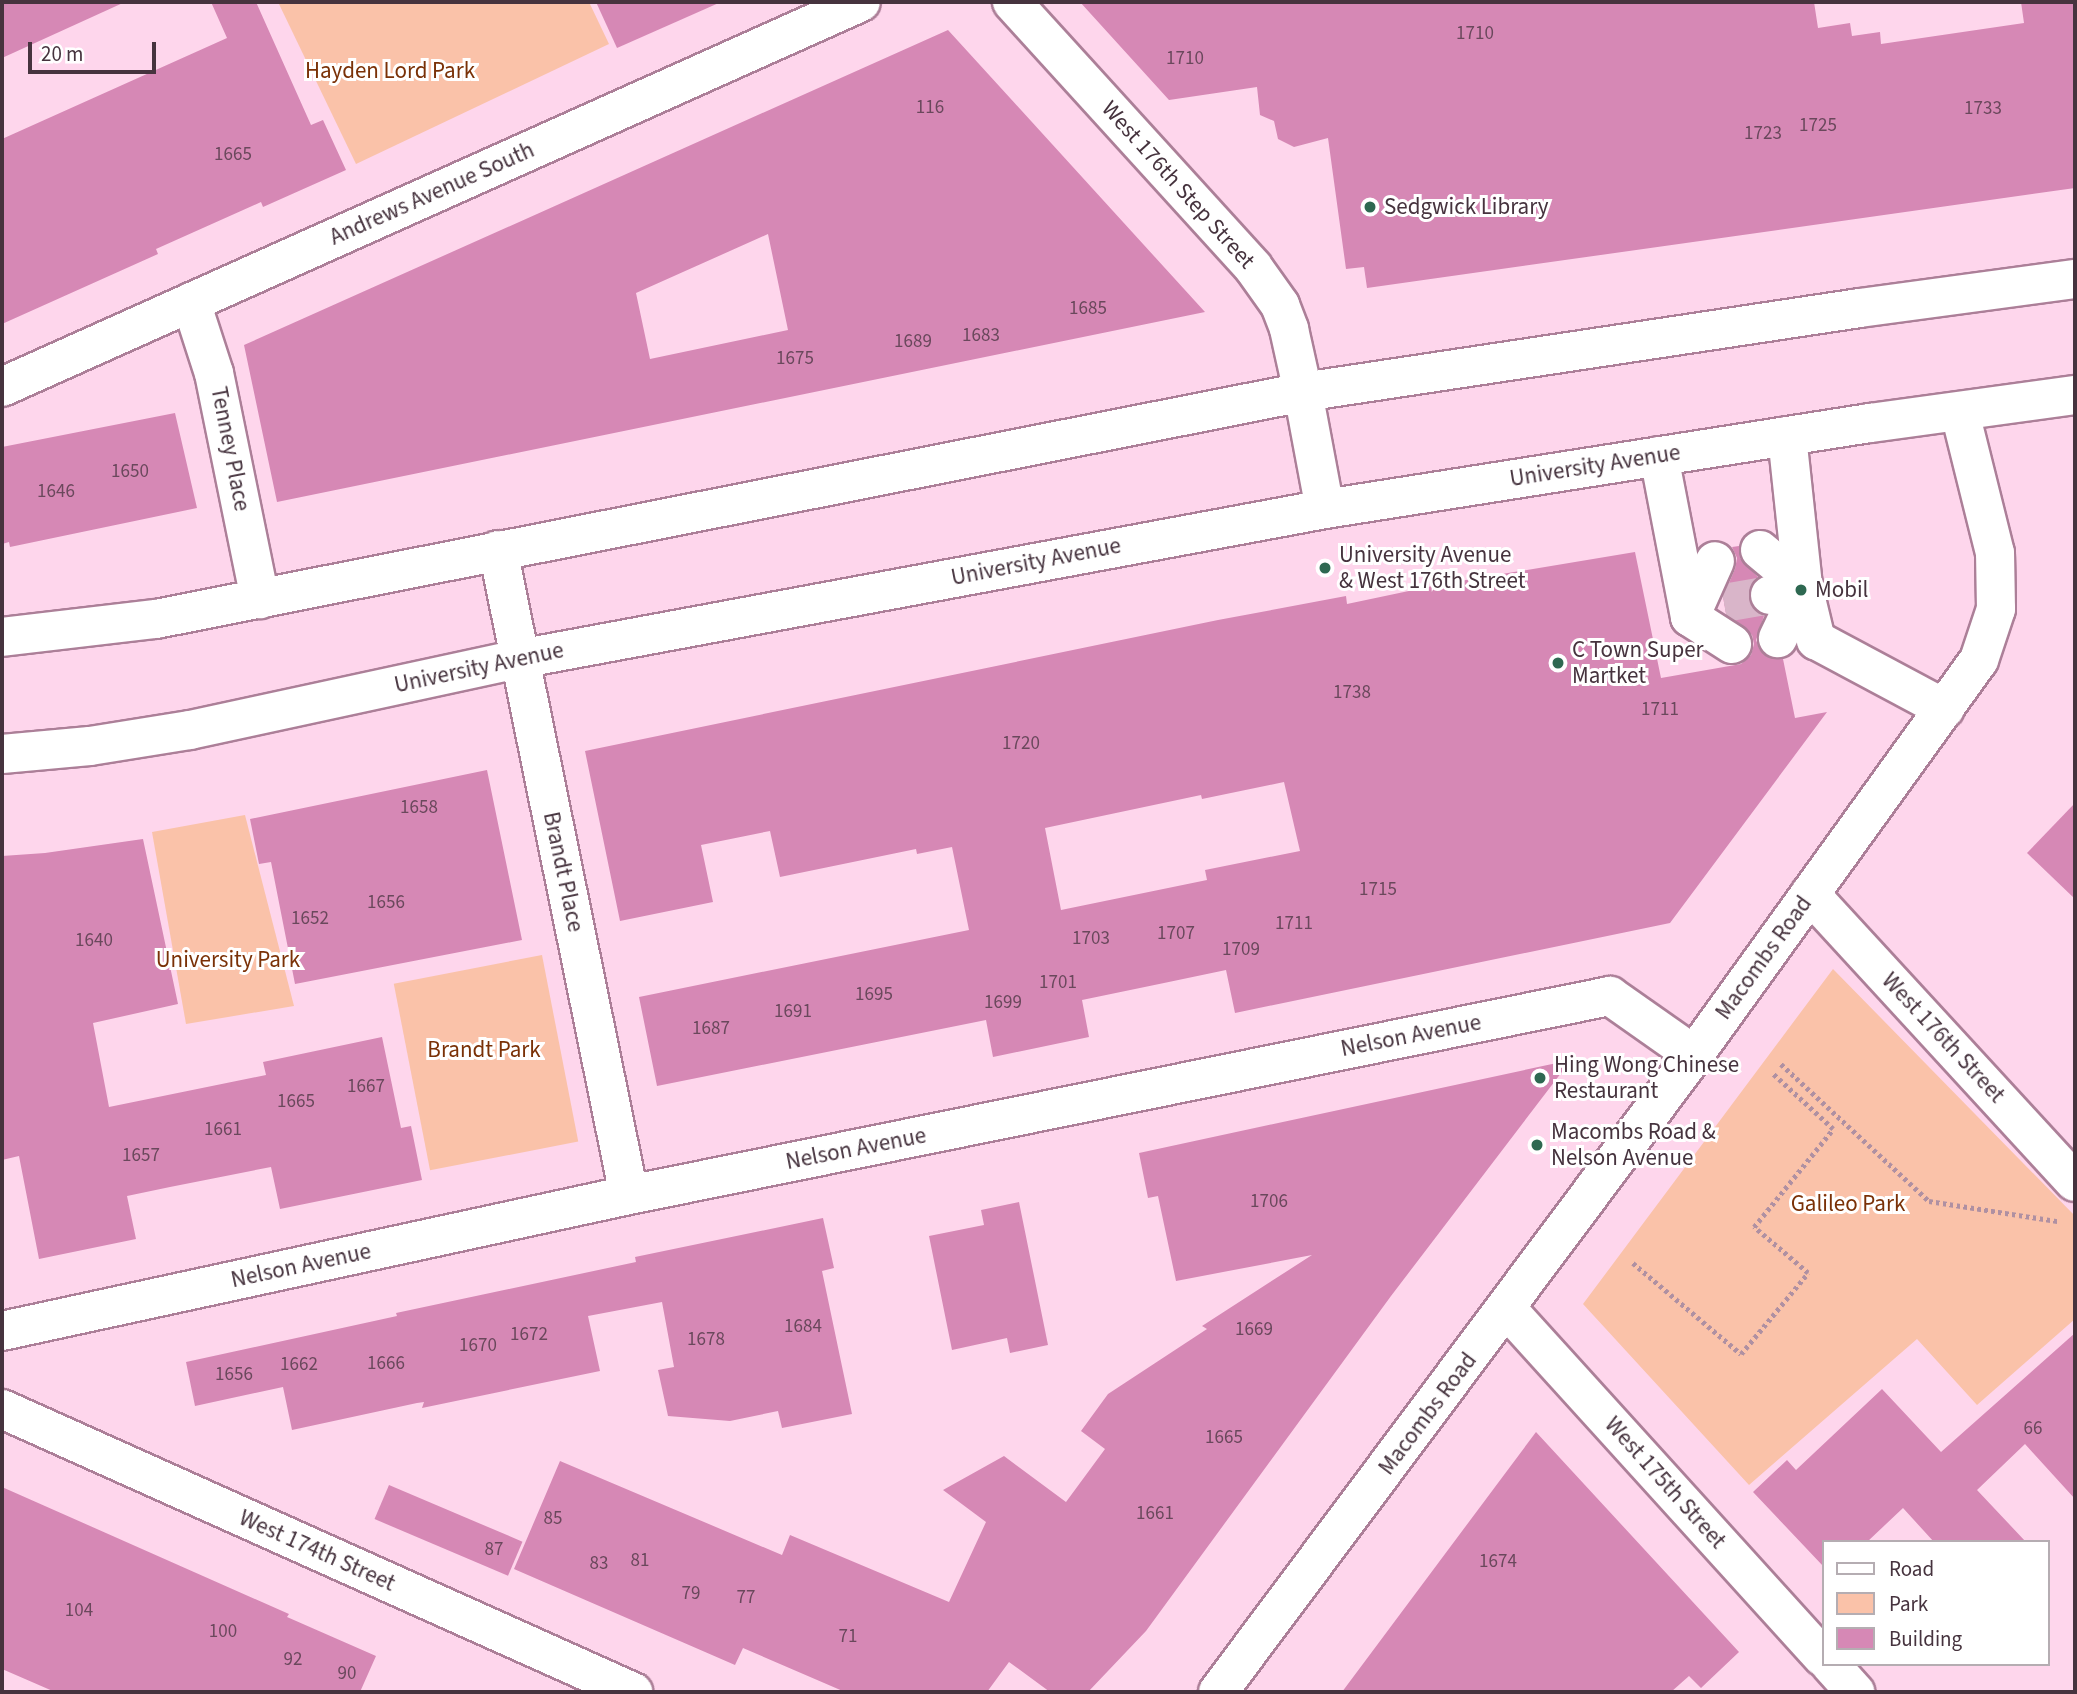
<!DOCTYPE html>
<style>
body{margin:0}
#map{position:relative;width:2077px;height:1694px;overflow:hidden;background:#fed6ec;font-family:"Source Sans 3",sans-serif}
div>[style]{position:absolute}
.green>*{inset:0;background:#fac2a9;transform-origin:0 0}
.building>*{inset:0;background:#d688b5;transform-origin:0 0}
.minor-tunnel>*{height:38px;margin-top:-19px;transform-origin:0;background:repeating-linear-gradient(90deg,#d9b5c9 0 38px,transparent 0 57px)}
.path>*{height:4.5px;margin-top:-2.25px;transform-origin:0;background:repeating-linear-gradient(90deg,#af90a2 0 3.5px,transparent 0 7px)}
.roads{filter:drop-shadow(2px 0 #ac7f98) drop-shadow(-2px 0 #ac7f98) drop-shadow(0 2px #ac7f98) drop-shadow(0 -2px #ac7f98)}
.minor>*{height:38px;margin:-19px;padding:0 19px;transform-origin:19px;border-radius:19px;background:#fff}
.major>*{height:38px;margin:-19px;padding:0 19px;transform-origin:19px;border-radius:19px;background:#fff}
.dots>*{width:19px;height:19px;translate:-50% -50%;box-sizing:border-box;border:4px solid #fff;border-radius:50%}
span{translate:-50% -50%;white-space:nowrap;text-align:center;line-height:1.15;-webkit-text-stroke:6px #fff;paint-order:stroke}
.number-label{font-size:19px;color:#6a485c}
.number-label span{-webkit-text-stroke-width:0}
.park-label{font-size:23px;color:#7a3107}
.street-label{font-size:23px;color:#46333e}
.poi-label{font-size:23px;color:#46333e}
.left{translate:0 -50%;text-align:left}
.frame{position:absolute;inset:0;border:4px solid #46333e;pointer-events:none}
.legend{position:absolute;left:1822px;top:1540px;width:228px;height:126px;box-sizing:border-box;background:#fff;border:2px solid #b5adb2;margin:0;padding:9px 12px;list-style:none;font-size:21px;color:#46333e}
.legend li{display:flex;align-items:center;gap:14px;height:35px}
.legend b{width:35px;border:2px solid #b5adb2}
.scale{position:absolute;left:28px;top:42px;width:128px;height:32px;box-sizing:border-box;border:4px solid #46333e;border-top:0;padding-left:9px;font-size:21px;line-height:24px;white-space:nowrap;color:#46333e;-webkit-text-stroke:5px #fff;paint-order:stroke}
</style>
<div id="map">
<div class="green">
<i style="clip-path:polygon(278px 2px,589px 2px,609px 44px,356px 164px)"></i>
<i style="clip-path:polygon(245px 815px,294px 1006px,186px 1024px,152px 832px)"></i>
<i style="left:542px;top:955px;width:190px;height:151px;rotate:79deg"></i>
<i style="clip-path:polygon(1833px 969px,2075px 1216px,2075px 1319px,1977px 1405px,1917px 1339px,1749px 1485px,1583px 1304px)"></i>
</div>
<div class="building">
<i style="clip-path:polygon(2px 2px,125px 2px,2px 58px)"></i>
<i style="clip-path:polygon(211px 2px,256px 2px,311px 125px,323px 120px,346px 170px,263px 207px,261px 202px,156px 249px,158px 254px,2px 324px,2px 139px,227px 38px)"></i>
<i style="clip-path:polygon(596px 2px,721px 2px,617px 48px)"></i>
<i style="clip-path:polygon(1080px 2px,1814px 2px,1818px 28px,1850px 23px,1852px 36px,1880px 32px,1881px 44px,2024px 23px,2021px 2px,2075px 2px,2075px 188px,1367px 288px,1364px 267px,1346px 269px,1328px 138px,1294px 147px,1278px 139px,1274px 121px,1260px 115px,1257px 87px,1169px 100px)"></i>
<i style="clip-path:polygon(evenodd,948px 30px,1205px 312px,277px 502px,244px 345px,948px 30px,768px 234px,788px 330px,650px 359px,636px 293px,768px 234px)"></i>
<i style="clip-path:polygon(175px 413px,197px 508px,10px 547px,9px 542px,2px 544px,2px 447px)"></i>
<i style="clip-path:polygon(evenodd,1739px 546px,1740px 558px,1758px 577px,1749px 590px,1749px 601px,1754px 610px,1764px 616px,1756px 640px,1760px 650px,1768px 657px,1783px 659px,1795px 718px,1827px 712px,1670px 923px,1235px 1013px,1226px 970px,1164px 983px,1082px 1000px,1089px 1037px,993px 1057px,986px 1020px,657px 1086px,639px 997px,969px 930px,952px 847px,917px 854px,916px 849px,780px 877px,770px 831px,701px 845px,713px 902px,620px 921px,585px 751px,1218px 620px,1346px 596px,1347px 604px,1442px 584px,1635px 552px,1661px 678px,1741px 664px,1751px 655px,1754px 644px,1752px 635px,1726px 614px,1723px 597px,1735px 569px,1737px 558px,1732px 547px,1739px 546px,1284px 782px,1300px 851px,1205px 870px,1207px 880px,1061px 910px,1045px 828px,1201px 795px,1202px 799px,1284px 782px)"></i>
<i style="clip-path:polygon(487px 770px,522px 940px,295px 984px,271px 862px,259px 864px,250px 819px)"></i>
<i style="clip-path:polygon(2075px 803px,2075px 899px,2027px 853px)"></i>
<i style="clip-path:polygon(143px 839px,178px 1004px,93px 1023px,109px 1107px,266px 1075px,263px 1062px,382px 1037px,401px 1128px,411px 1126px,422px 1180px,280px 1209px,271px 1167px,170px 1187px,127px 1196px,136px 1239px,39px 1259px,19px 1156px,2px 1160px,2px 856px,45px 853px)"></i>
<i style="clip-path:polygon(1571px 1060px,1391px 1296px,1146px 1631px,1088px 1692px,1050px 1692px,1009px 1662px,987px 1692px,845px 1692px,743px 1648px,735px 1665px,514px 1569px,560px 1461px,782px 1555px,790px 1535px,949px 1602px,986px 1522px,943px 1490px,1004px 1456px,1066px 1502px,1105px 1449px,1081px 1431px,1108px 1394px,1207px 1329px,1202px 1326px,1312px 1255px,1176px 1281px,1158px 1196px,1148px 1198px,1139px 1153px)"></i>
<i style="clip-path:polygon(1019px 1202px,1048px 1345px,1010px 1353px,1007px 1338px,952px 1350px,929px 1236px,984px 1225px,981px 1210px)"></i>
<i style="clip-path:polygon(823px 1218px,834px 1268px,822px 1271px,852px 1414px,782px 1428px,778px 1411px,730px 1421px,668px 1416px,658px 1370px,674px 1367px,662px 1302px,588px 1316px,600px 1371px,422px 1408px,424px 1402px,417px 1403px,292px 1430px,283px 1387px,195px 1406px,186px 1362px,397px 1316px,396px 1313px,636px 1262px,635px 1257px)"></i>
<i style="clip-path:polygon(2075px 1333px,2075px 1499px,2025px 1444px,1977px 1490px,2026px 1542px,1934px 1542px,1903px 1508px,1867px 1542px,1823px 1542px,1823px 1566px,1753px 1492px,1787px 1460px,1796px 1470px,1882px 1389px,1941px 1452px)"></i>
<i style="clip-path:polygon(1536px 1432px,1739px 1652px,1701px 1688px,1689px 1676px,1671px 1692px,1342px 1692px)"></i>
<i style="left:389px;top:1485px;width:145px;height:37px;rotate:23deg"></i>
<i style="clip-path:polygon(2px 1487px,289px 1614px,287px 1617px,376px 1656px,360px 1692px,55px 1692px,2px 1669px)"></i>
</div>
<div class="minor-tunnel">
<i style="left:1724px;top:603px;width:47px;rotate:-9.9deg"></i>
</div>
<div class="path">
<i style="left:1781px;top:1064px;width:202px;rotate:42.8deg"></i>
<i style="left:1929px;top:1201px;width:130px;rotate:8.9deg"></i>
<i style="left:1633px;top:1263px;width:141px;rotate:40.1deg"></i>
<i style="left:1741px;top:1354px;width:105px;rotate:-50.4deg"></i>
<i style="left:1808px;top:1273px;width:71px;rotate:-139.6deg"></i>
<i style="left:1754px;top:1227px;width:126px;rotate:-51.1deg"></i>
<i style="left:1833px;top:1129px;width:81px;rotate:-137.5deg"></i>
</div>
<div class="roads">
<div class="minor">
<i style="left:1012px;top:2px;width:358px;rotate:47.7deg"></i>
<i style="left:1253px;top:267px;width:47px;rotate:54.6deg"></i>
<i style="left:1280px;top:305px;width:26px;rotate:69deg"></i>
<i style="left:1289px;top:329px;width:65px;rotate:77.5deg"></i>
<i style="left:1303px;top:392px;width:119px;rotate:79.4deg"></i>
<i style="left:191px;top:302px;width:75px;rotate:72.1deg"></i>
<i style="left:214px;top:373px;width:231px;rotate:78.5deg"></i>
<i style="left:2px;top:387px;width:941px;rotate:-24.14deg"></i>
<i style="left:1787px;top:436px;width:151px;rotate:83.9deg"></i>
<i style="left:1803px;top:586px;width:56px;rotate:76.5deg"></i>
<i style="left:1816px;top:640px;width:146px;rotate:28.1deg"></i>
<i style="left:1659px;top:456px;width:164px;rotate:79.1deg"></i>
<i style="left:1690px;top:617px;width:50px;rotate:32.7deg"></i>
<i style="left:498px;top:550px;width:658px;rotate:78.52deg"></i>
<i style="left:1760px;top:550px;width:56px;rotate:39.9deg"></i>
<i style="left:1770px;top:595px;width:34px;rotate:-15deg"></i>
<i style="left:1803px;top:586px;width:58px;rotate:115.7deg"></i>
<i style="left:1690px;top:617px;width:61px;rotate:-65.9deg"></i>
<i style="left:1810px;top:894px;width:391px;rotate:47.4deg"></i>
<i style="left:1507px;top:1309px;width:470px;rotate:47.8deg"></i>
<i style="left:2px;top:1331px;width:642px;rotate:-12.24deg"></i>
<i style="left:629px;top:1195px;width:1001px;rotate:-11.47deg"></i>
<i style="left:1610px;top:996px;width:103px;rotate:35.1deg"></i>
<i style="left:2px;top:1409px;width:692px;rotate:24.16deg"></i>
<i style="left:1830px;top:1664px;width:38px;rotate:48deg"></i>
<i style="left:1218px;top:1692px;width:795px;rotate:-53.23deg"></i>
<i style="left:1694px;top:1055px;width:487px;rotate:-54.2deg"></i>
<i style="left:1979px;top:660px;width:54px;rotate:-71.6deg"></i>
<i style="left:1996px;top:609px;width:56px;rotate:-91deg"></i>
<i style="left:1995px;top:553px;width:144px;rotate:-104deg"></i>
</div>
<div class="major">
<i style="left:2px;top:637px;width:155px;rotate:-6.7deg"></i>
<i style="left:156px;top:619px;width:1169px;rotate:-11.19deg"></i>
<i style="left:1303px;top:392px;width:563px;rotate:-8.58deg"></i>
<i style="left:1860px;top:308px;width:217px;rotate:-7.7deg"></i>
<i style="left:2px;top:754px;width:88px;rotate:-5.2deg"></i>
<i style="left:90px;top:746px;width:101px;rotate:-9.1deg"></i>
<i style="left:190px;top:730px;width:337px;rotate:-12.2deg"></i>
<i style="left:519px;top:659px;width:820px;rotate:-10.54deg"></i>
<i style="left:1325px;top:509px;width:552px;rotate:-8.97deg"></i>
<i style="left:1870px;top:423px;width:207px;rotate:-7.8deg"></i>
</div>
</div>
<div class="dots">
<i style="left:1370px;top:207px;background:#2e6851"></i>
<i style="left:1325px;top:568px;background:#2e6851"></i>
<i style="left:1801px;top:590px;background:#2e6851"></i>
<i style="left:1558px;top:663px;background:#2e6851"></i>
<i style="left:1540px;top:1078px;background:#2e6851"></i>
<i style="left:1537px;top:1145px;background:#2e6851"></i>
</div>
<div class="number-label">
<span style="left:1475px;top:34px">1710</span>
<span style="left:1185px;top:59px">1710</span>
<span style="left:930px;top:108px">116</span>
<span style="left:1983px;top:109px">1733</span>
<span style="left:1818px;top:126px">1725</span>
<span style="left:1763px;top:134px">1723</span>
<span style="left:233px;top:155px">1665</span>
<span style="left:1088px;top:309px">1685</span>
<span style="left:981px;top:336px">1683</span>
<span style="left:913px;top:342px">1689</span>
<span style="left:795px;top:359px">1675</span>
<span style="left:130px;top:472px">1650</span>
<span style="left:56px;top:492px">1646</span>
<span style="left:1352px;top:693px">1738</span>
<span style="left:1660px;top:710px">1711</span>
<span style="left:1021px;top:744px">1720</span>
<span style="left:419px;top:808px">1658</span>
<span style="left:1378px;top:890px">1715</span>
<span style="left:386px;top:903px">1656</span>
<span style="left:310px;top:919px">1652</span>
<span style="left:1294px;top:924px">1711</span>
<span style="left:1176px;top:934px">1707</span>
<span style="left:1091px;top:939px">1703</span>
<span style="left:94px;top:941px">1640</span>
<span style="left:1241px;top:950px">1709</span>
<span style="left:1058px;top:983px">1701</span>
<span style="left:874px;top:995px">1695</span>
<span style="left:1003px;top:1003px">1699</span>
<span style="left:793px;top:1012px">1691</span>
<span style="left:711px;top:1029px">1687</span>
<span style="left:366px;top:1087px">1667</span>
<span style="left:296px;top:1102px">1665</span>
<span style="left:223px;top:1130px">1661</span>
<span style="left:141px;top:1156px">1657</span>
<span style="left:1269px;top:1202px">1706</span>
<span style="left:803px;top:1327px">1684</span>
<span style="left:1254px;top:1330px">1669</span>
<span style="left:529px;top:1335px">1672</span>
<span style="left:706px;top:1340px">1678</span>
<span style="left:478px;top:1346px">1670</span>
<span style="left:386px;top:1364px">1666</span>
<span style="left:299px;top:1365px">1662</span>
<span style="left:234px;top:1375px">1656</span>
<span style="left:2033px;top:1429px">66</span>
<span style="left:1224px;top:1438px">1665</span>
<span style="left:1155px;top:1514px">1661</span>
<span style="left:553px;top:1519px">85</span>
<span style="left:494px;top:1550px">87</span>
<span style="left:640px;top:1561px">81</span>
<span style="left:1498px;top:1562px">1674</span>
<span style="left:599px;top:1564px">83</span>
<span style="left:691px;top:1594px">79</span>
<span style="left:746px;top:1598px">77</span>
<span style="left:79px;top:1611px">104</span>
<span style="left:223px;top:1632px">100</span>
<span style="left:848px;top:1637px">71</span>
<span style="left:293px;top:1660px">92</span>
<span style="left:347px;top:1674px">90</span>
</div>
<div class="park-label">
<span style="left:390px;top:71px">Hayden Lord Park</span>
<span style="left:228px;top:960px">University Park</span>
<span style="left:484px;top:1050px">Brandt Park</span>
<span style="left:1848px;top:1204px">Galileo Park</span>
</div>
<div class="street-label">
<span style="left:1178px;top:185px;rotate:48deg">West 176th Step Street</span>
<span style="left:432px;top:194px;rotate:-24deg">Andrews Avenue South</span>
<span style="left:230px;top:449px;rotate:79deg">Tenney Place</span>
<span style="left:1595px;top:466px;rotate:-9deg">University Avenue</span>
<span style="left:1036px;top:562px;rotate:-11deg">University Avenue</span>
<span style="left:479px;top:668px;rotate:-12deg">University Avenue</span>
<span style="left:563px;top:872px;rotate:78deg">Brandt Place</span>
<span style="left:1764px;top:958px;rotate:-54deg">Macombs Road</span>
<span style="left:1411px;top:1036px;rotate:-11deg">Nelson Avenue</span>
<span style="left:1943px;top:1038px;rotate:47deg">West 176th Street</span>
<span style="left:856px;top:1149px;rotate:-11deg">Nelson Avenue</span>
<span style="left:301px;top:1266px;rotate:-12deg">Nelson Avenue</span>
<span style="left:1428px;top:1414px;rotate:-53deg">Macombs Road</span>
<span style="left:1665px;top:1483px;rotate:48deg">West 175th Street</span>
<span style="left:317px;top:1551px;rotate:24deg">West 174th Street</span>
</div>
<div class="poi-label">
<span class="left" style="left:1384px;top:207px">Sedgwick Library</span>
<span class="left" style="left:1339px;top:568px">University Avenue<br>&amp; West 176th Street</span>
<span class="left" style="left:1815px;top:590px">Mobil</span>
<span class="left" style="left:1572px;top:663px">C Town Super<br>Martket</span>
<span class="left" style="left:1554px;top:1078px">Hing Wong Chinese<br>Restaurant</span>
<span class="left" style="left:1551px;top:1145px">Macombs Road &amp;<br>Nelson Avenue</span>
</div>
<div class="frame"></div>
<ul class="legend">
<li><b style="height:9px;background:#fff"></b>Road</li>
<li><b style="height:19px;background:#fac2a9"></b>Park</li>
<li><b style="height:19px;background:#d688b5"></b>Building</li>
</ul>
<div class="scale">20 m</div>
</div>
